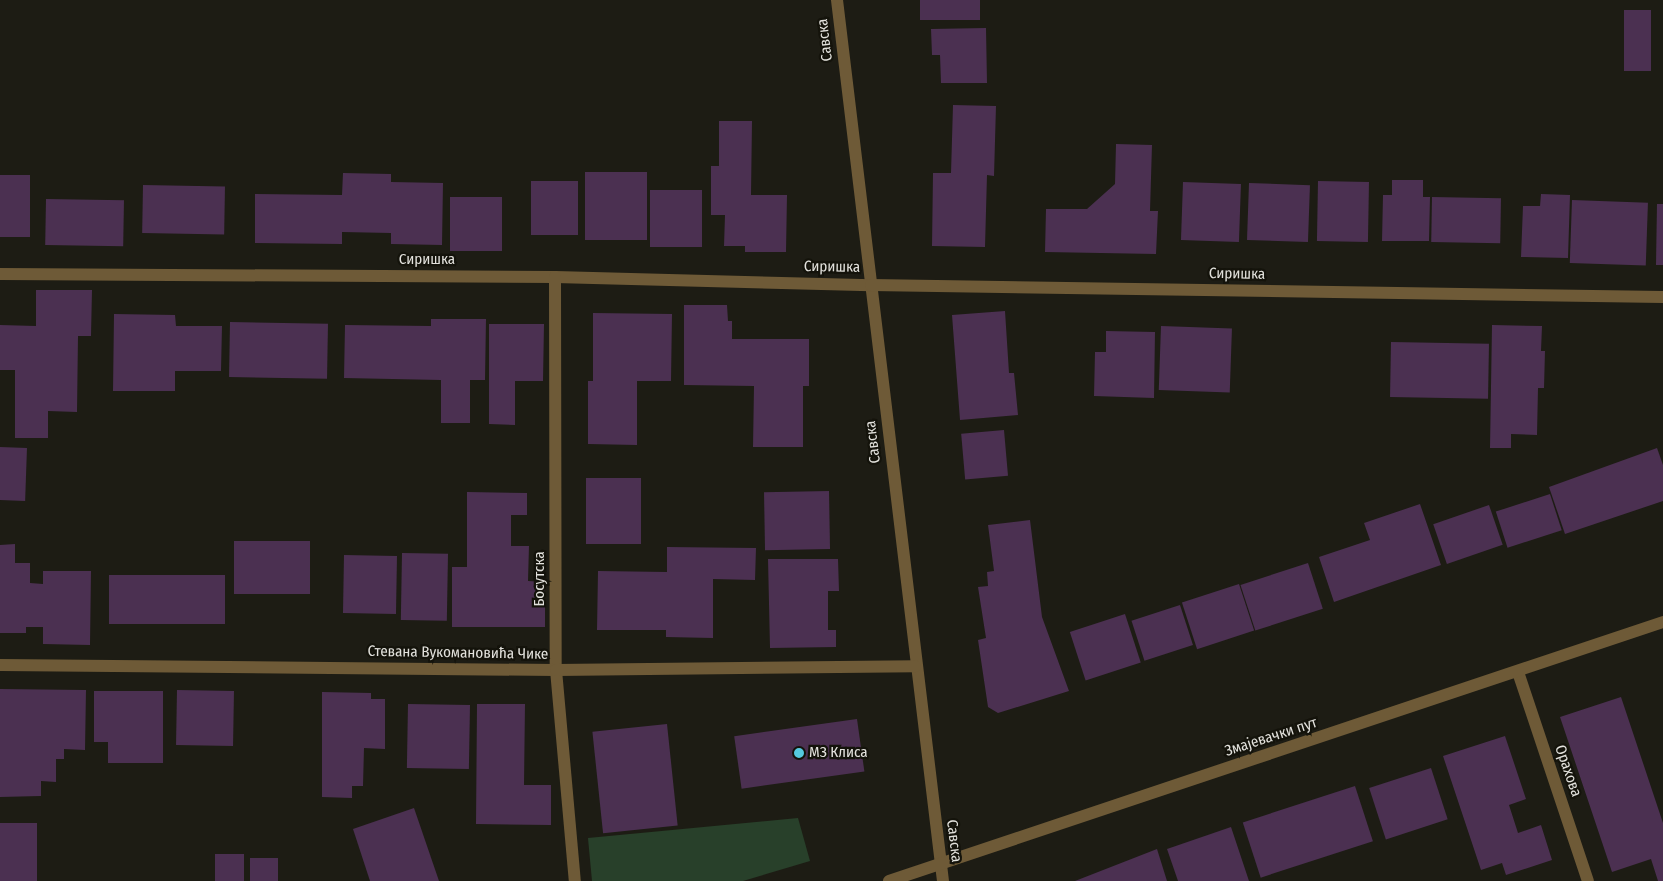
<!DOCTYPE html>
<meta charset="utf-8">
<style>
body{margin:0}
#map{position:relative;width:1663px;height:881px;overflow:hidden;background:#1d1c14;font-family:"Fira Sans Condensed",sans-serif}
div>[style]{position:absolute}
.green>*{inset:0;background:#28402a}
.building>*{inset:0;background:#4b3051;transform-origin:0 0}
.minor>*{height:12px;margin:-6px;padding:0 6px;transform-origin:6px;border-radius:6px;background:#6e5a37}
.dots>*{width:14px;height:14px;translate:-50% -50%;box-sizing:border-box;border:2px solid #14130b;border-radius:50%}
span{translate:-50% -50%;white-space:nowrap;text-align:center;line-height:1.15;-webkit-text-stroke:4.5px #14130b;paint-order:stroke}
.street-label{font-size:15px;color:#e3e2dd}
.poi-label{font-size:15px;color:#e3e2dd}
.left{translate:0 -50%;text-align:left}
</style>
<div id="map">
<div class="green">
<i style="clip-path:polygon(798px 818px,810px 861px,743px 881px,592px 881px,588px 838px)"></i>
</div>
<div class="building">
<i style="left:920px;top:0;width:60px;height:20px"></i>
<i style="left:1624px;top:10px;width:27px;height:61px"></i>
<i style="clip-path:polygon(986px 28px,987px 83px,941px 83px,940px 55px,932px 55px,931px 29px)"></i>
<i style="clip-path:polygon(953px 105px,996px 106px,994px 176px,987px 175px,985px 247px,932px 246px,933px 173px,951px 173px)"></i>
<i style="clip-path:polygon(719px 121px,752px 121px,751px 195px,787px 195px,786px 252px,745px 252px,745px 246px,724px 246px,725px 215px,711px 215px,711px 166px,719px 166px)"></i>
<i style="clip-path:polygon(1116px 144px,1152px 145px,1150px 211px,1158px 211px,1156px 254px,1045px 252px,1046px 209px,1087px 209px,1115px 184px)"></i>
<i style="left:585px;top:172px;width:62px;height:68px"></i>
<i style="clip-path:polygon(343px 173px,391px 174px,391px 182px,443px 183px,442px 245px,391px 244px,391px 233px,342px 232px,342px 244px,255px 243px,255px 194px,342px 195px)"></i>
<i style="left:0;top:175px;width:30px;height:62px"></i>
<i style="clip-path:polygon(1392px 180px,1423px 180px,1423px 197px,1430px 197px,1429px 241px,1382px 241px,1383px 195px,1392px 195px)"></i>
<i style="left:531px;top:181px;width:47px;height:54px"></i>
<i style="left:1318px;top:181px;width:51px;height:60px;rotate:1deg"></i>
<i style="left:1183px;top:182px;width:58px;height:58px;rotate:2deg"></i>
<i style="left:1249px;top:183px;width:61px;height:57px;rotate:2deg"></i>
<i style="left:143px;top:185px;width:82px;height:48px;rotate:1deg"></i>
<i style="left:650px;top:190px;width:52px;height:57px"></i>
<i style="clip-path:polygon(1541px 194px,1570px 195px,1568px 258px,1521px 257px,1523px 206px,1540px 206px)"></i>
<i style="left:450px;top:197px;width:52px;height:54px"></i>
<i style="left:1432px;top:197px;width:69px;height:45px;rotate:1deg"></i>
<i style="left:46px;top:199px;width:78px;height:46px;rotate:1deg"></i>
<i style="left:1572px;top:200px;width:76px;height:63px;rotate:2deg"></i>
<i style="clip-path:polygon(1657px 204px,1663px 204px,1663px 265px,1656px 265px)"></i>
<i style="clip-path:polygon(36px 290px,92px 290px,91px 336px,78px 336px,77px 412px,48px 411px,48px 438px,15px 438px,15px 370px,0 370px,0 325px,36px 326px)"></i>
<i style="clip-path:polygon(684px 305px,727px 305px,728px 321px,732px 321px,732px 339px,809px 339px,809px 386px,803px 386px,803px 447px,753px 447px,754px 386px,684px 385px)"></i>
<i style="clip-path:polygon(1005px 311px,1009px 373px,1014px 373px,1018px 415px,960px 420px,952px 315px)"></i>
<i style="clip-path:polygon(593px 313px,672px 314px,671px 381px,637px 381px,637px 445px,588px 444px,588px 381px,593px 381px)"></i>
<i style="clip-path:polygon(114px 314px,175px 315px,176px 326px,222px 326px,221px 371px,175px 371px,175px 391px,113px 391px)"></i>
<i style="clip-path:polygon(431px 319px,486px 319px,485px 380px,470px 380px,470px 423px,441px 423px,441px 380px,344px 378px,345px 325px,431px 326px)"></i>
<i style="left:230px;top:322px;width:98px;height:55px;rotate:1deg"></i>
<i style="clip-path:polygon(489px 324px,544px 324px,543px 381px,515px 381px,515px 425px,489px 424px)"></i>
<i style="clip-path:polygon(1492px 325px,1542px 326px,1541px 351px,1545px 351px,1544px 388px,1538px 388px,1537px 435px,1511px 434px,1511px 448px,1490px 448px)"></i>
<i style="left:1161px;top:326px;width:71px;height:64px;rotate:2deg"></i>
<i style="clip-path:polygon(1106px 331px,1155px 332px,1154px 398px,1094px 396px,1095px 352px,1106px 352px)"></i>
<i style="left:1391px;top:342px;width:98px;height:55px;rotate:1deg"></i>
<i style="left:1004px;top:430px;width:46px;height:43px;rotate:85deg"></i>
<i style="left:0;top:447px;width:27px;height:53px;rotate:2deg"></i>
<i style="clip-path:polygon(1657px 448px,1663px 465px,1663px 501px,1565px 534px,1549px 487px)"></i>
<i style="left:586px;top:478px;width:55px;height:66px"></i>
<i style="left:829px;top:491px;width:58px;height:65px;rotate:89deg"></i>
<i style="clip-path:polygon(467px 492px,527px 493px,527px 515px,511px 515px,511px 546px,529px 546px,528px 581px,545px 582px,545px 627px,452px 627px,452px 567px,467px 567px)"></i>
<i style="left:1550px;top:494px;width:38px;height:57px;rotate:72deg"></i>
<i style="clip-path:polygon(1420px 504px,1441px 565px,1334px 602px,1319px 557px,1370px 540px,1364px 523px)"></i>
<i style="left:1489px;top:505px;width:42px;height:59px;rotate:71deg"></i>
<i style="clip-path:polygon(1030px 520px,1042px 617px,1069px 691px,998px 713px,988px 707px,978px 640px,986px 638px,978px 587px,988px 586px,987px 572px,994px 571px,988px 525px)"></i>
<i style="left:234px;top:541px;width:76px;height:53px"></i>
<i style="clip-path:polygon(15px 544px,15px 563px,30px 563px,30px 583px,43px 584px,43px 571px,91px 571px,90px 645px,43px 644px,43px 627px,26px 627px,26px 633px,0 633px,0 545px)"></i>
<i style="clip-path:polygon(667px 547px,756px 548px,755px 580px,713px 579px,713px 638px,666px 637px,666px 630px,597px 630px,598px 571px,667px 572px)"></i>
<i style="left:402px;top:553px;width:46px;height:67px;rotate:1deg"></i>
<i style="left:344px;top:555px;width:53px;height:58px;rotate:1deg"></i>
<i style="clip-path:polygon(768px 559px,838px 559px,839px 591px,828px 591px,828px 630px,836px 630px,836px 647px,770px 648px)"></i>
<i style="left:1308px;top:563px;width:48px;height:71px;rotate:72deg"></i>
<i style="left:109px;top:575px;width:116px;height:49px"></i>
<i style="left:1239px;top:584px;width:49px;height:60px;rotate:72deg"></i>
<i style="left:1180px;top:605px;width:42px;height:51px;rotate:72deg"></i>
<i style="left:1125px;top:614px;width:51px;height:58px;rotate:72deg"></i>
<i style="clip-path:polygon(0 689px,86px 690px,85px 750px,64px 749px,64px 759px,56px 759px,56px 782px,41px 781px,41px 796px,0 797px)"></i>
<i style="left:177px;top:690px;width:57px;height:55px;rotate:1deg"></i>
<i style="clip-path:polygon(94px 691px,163px 691px,163px 763px,108px 763px,108px 742px,94px 742px)"></i>
<i style="clip-path:polygon(322px 692px,371px 693px,371px 699px,385px 699px,385px 749px,364px 748px,363px 786px,352px 786px,352px 798px,322px 797px)"></i>
<i style="clip-path:polygon(1621px 697px,1663px 823px,1663px 881px,1658px 881px,1651px 859px,1612px 872px,1560px 717px)"></i>
<i style="left:408px;top:704px;width:62px;height:64px;rotate:1deg"></i>
<i style="clip-path:polygon(477px 704px,525px 704px,524px 785px,551px 785px,551px 825px,476px 824px)"></i>
<i style="left:857px;top:719px;width:53px;height:124px;rotate:82deg"></i>
<i style="left:667px;top:724px;width:102px;height:75px;rotate:84deg"></i>
<i style="clip-path:polygon(1505px 736px,1526px 799px,1509px 805px,1518px 833px,1541px 825px,1552px 860px,1506px 875px,1502px 863px,1481px 870px,1443px 756px)"></i>
<i style="left:1431px;top:768px;width:54px;height:65px;rotate:72deg"></i>
<i style="left:1355px;top:786px;width:58px;height:118px;rotate:72deg"></i>
<i style="clip-path:polygon(414px 808px,439px 881px,370px 881px,353px 829px)"></i>
<i style="left:0;top:823px;width:37px;height:58px"></i>
<i style="clip-path:polygon(1231px 827px,1249px 881px,1178px 881px,1167px 849px)"></i>
<i style="clip-path:polygon(1157px 849px,1167px 881px,1075px 881px)"></i>
<i style="left:215px;top:854px;width:29px;height:27px"></i>
<i style="left:250px;top:858px;width:28px;height:23px"></i>
</div>
<div class="minor">
<i style="left:837px;top:0;width:887px;rotate:83.14deg"></i>
<i style="left:0;top:274px;width:555px;rotate:0.31deg"></i>
<i style="left:555px;top:277px;width:316px;rotate:1.5deg"></i>
<i style="left:871px;top:285px;width:792px;rotate:0.87deg"></i>
<i style="left:555px;top:277px;width:393px;rotate:89.9deg"></i>
<i style="left:556px;top:670px;width:212px;rotate:84.9deg"></i>
<i style="left:0;top:665px;width:556px;rotate:0.52deg"></i>
<i style="left:556px;top:670px;width:359px;rotate:-0.6deg"></i>
<i style="left:1518px;top:672px;width:220px;rotate:71.5deg"></i>
<i style="left:889px;top:881px;width:816px;rotate:-18.5deg"></i>
</div>
<div class="dots">
<i style="left:799px;top:753px;background:#55cadf"></i>
</div>
<div class="street-label">
<span style="left:825px;top:40px;rotate:-97deg">Савска</span>
<span style="left:427px;top:260px">Сиришка</span>
<span style="left:832px;top:267px;rotate:1deg">Сиришка</span>
<span style="left:1237px;top:274px;rotate:1deg">Сиришка</span>
<span style="left:873px;top:442px;rotate:-97deg">Савска</span>
<span style="left:540px;top:579px;rotate:-90deg">Босутска</span>
<span style="left:458px;top:653px;rotate:1deg">Стевана Вукомановића Чике</span>
<span style="left:1271px;top:737px;rotate:-18deg">Змајевачки пут</span>
<span style="left:1568px;top:771px;rotate:71deg">Орахова</span>
<span style="left:954px;top:841px;rotate:83deg">Савска</span>
</div>
<div class="poi-label">
<span class="left" style="left:809px;top:753px">МЗ Клиса</span>
</div>
</div>
